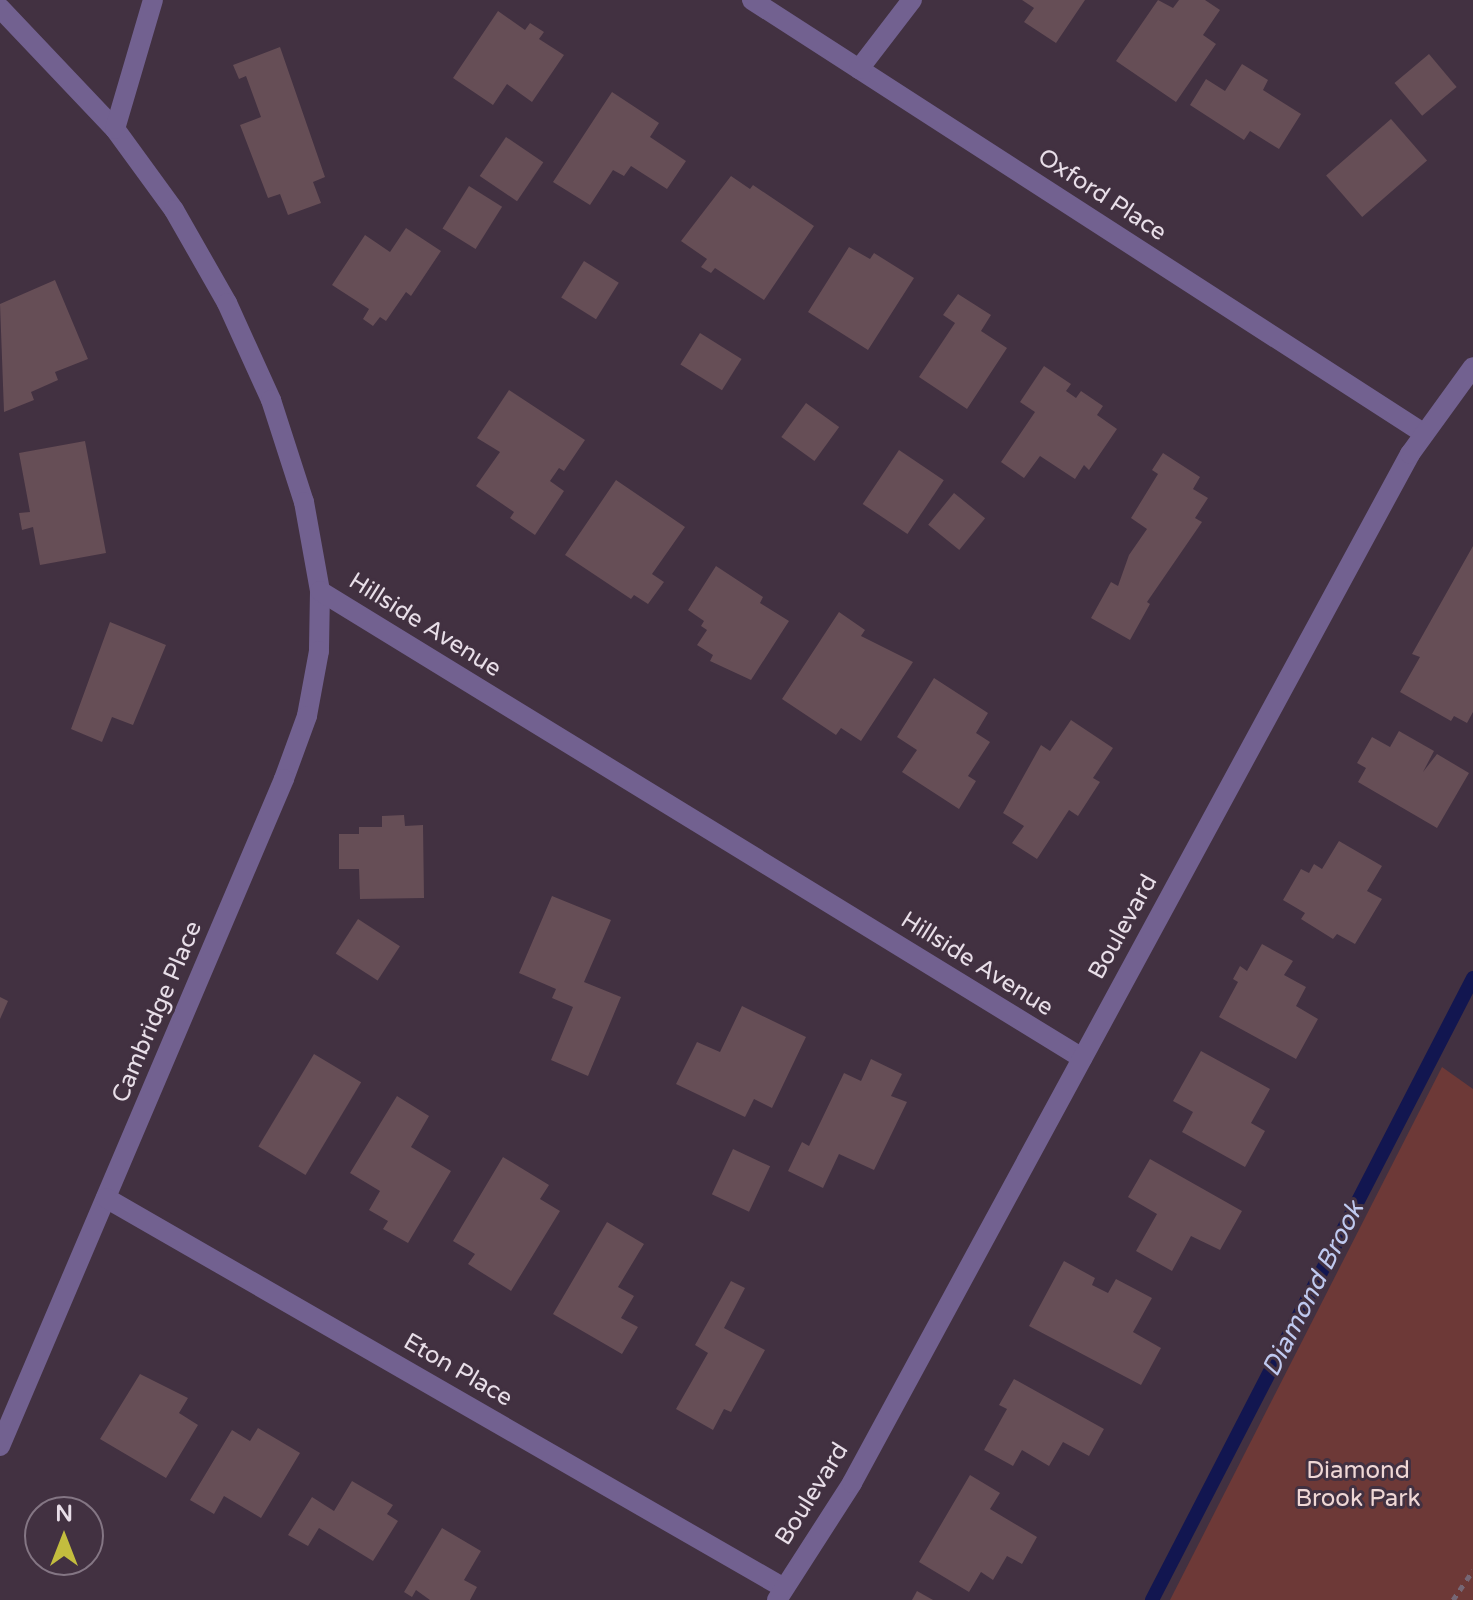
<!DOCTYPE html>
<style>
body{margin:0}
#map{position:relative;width:1473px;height:1600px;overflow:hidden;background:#423141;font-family:"Varela Round",sans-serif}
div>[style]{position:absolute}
.green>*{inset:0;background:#6d3937}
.stream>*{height:14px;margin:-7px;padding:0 7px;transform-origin:7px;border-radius:7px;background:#121650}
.building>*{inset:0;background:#664e56;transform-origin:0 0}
.path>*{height:5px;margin-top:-2.5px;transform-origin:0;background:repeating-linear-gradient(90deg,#766775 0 6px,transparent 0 12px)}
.street>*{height:20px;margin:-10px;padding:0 10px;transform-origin:10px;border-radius:10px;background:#726190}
span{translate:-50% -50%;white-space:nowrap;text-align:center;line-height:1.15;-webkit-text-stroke:6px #423141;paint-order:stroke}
.street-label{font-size:24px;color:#e8dee8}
.park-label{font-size:24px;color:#efd7d5}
.water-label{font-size:26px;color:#bfc9ef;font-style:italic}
.north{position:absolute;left:24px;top:1496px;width:80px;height:80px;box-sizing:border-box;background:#423141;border:2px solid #847684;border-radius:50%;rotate:0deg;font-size:22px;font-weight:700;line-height:32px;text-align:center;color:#e8dee8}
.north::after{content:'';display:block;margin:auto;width:28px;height:36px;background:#c3bd3e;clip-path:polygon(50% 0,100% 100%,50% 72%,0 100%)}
</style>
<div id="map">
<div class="green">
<i style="clip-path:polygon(1442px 1067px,1473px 1089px,1473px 1600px,1170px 1600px)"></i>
</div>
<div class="stream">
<i style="left:1152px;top:1600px;width:700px;rotate:-62.7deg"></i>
</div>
<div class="building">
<i style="clip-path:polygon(1022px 0,1085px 0,1056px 43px,1024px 22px,1034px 8px)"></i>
<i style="clip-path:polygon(1158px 0,1173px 8px,1179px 0,1205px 0,1220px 10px,1203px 35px,1216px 44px,1176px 102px,1116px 61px)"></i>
<i style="clip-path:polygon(498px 11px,525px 30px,530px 23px,544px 32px,539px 39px,564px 55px,532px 102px,507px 84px,493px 105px,453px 78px)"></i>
<i style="clip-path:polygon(280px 47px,325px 177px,313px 182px,321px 203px,288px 215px,280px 194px,268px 198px,240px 125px,261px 117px,246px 76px,239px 79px,233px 65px)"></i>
<i style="left:1429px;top:54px;width:43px;height:45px;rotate:50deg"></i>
<i style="clip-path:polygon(1242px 64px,1268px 80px,1263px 90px,1301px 114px,1279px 149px,1250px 131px,1244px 140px,1190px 105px,1206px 79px,1225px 91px)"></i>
<i style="clip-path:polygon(612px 92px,659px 123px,650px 137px,686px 161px,667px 189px,631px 166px,624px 176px,613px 170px,590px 205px,553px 182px)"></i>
<i style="left:1391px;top:119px;width:55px;height:86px;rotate:49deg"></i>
<i style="left:506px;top:137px;width:45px;height:47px;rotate:34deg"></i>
<i style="clip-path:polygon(731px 176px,750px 189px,753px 185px,814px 226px,764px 300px,715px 268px,711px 273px,701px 267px,707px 259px,681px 241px)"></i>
<i style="left:469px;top:186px;width:39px;height:50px;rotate:32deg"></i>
<i style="clip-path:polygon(406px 228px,441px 251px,411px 296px,406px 292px,386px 321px,380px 317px,373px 326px,363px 319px,369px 309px,332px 285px,365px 235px,390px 252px)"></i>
<i style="clip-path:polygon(849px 247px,870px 259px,874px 253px,914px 278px,868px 350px,808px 312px)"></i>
<i style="left:584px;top:261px;width:41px;height:43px;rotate:32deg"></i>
<i style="clip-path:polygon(55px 280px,88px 359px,55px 372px,58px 380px,31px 392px,34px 400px,4px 412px,0 304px)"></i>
<i style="clip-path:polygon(958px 294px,991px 315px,981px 331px,1007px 348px,967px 409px,919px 377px,955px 323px,943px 315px)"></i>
<i style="left:700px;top:333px;width:49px;height:37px;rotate:32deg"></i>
<i style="clip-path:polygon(1044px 366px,1071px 384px,1066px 391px,1076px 398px,1081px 391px,1103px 406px,1097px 415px,1117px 429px,1089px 470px,1084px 465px,1075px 479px,1040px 456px,1024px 478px,1001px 462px,1035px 412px,1020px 402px)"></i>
<i style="clip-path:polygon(509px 390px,585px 440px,564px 471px,559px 468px,550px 481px,564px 491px,535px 535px,510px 518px,514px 512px,476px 486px,500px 452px,477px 438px)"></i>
<i style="left:806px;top:403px;width:41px;height:42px;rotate:36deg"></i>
<i style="clip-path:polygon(85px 441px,106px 553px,40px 565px,33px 527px,22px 530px,19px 513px,30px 512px,19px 453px)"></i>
<i style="left:899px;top:450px;width:54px;height:65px;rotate:34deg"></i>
<i style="clip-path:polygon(1163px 453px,1200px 477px,1193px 489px,1208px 498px,1195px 518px,1202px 522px,1147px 602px,1150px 604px,1130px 640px,1091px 618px,1111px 582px,1118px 586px,1129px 555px,1147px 529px,1131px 518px,1158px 474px,1152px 470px)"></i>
<i style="clip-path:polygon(616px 480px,685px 527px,652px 574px,664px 582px,648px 604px,634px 595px,631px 599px,565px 555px)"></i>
<i style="left:954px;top:493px;width:40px;height:41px;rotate:39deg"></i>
<i style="clip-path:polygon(1473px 546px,1473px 712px,1467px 723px,1454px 716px,1451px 721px,1400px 692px,1420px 657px,1412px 654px)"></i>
<i style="clip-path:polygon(716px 566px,763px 597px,760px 603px,789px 621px,751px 680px,710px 661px,713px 655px,697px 645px,707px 630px,701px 626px,704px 621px,688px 610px)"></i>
<i style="clip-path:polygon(839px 612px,865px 630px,861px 636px,913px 662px,861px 741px,841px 728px,836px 735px,782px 699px)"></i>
<i style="clip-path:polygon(110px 622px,166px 645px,133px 725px,112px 717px,102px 742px,71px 729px)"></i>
<i style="clip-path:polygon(934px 678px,988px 713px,976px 733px,990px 742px,968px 776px,976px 781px,959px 809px,902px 772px,917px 750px,897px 737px)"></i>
<i style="clip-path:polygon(1071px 720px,1113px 748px,1093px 778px,1100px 782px,1078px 816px,1069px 810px,1037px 859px,1012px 843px,1024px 826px,1003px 813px,1041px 745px,1050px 751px)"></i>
<i style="clip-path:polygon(1399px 731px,1434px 751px,1423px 772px,1437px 754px,1469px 773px,1437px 828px,1358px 782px,1366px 768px,1357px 763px,1372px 737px,1390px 747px)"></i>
<i style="clip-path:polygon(404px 815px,405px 826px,423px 825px,424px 898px,360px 899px,359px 869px,339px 869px,339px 834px,359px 834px,359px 827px,382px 827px,382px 816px)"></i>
<i style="clip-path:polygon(1339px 841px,1382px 866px,1367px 891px,1382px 899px,1355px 944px,1337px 934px,1333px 939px,1301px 919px,1305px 913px,1283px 900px,1301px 869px,1309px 873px,1314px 864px,1322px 869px)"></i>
<i style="clip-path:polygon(552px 896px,611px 920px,584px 982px,621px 997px,588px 1076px,551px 1060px,573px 1007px,552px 998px,556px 989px,519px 973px)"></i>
<i style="left:358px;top:919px;width:50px;height:41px;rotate:33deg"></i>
<i style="clip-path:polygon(1262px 944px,1293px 961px,1284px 975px,1306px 987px,1296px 1006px,1318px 1019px,1296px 1059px,1219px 1017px,1238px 982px,1233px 979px,1240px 966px,1247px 971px)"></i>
<i style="clip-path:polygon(0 997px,8px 1001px,0 1019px)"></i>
<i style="clip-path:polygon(742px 1006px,806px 1037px,772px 1108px,754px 1099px,745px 1117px,676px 1084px,697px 1042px,720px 1052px)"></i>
<i style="clip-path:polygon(1201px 1051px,1270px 1089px,1251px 1123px,1265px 1131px,1245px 1167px,1182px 1132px,1193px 1112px,1173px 1101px)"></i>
<i style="left:314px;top:1054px;width:55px;height:108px;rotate:31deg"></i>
<i style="clip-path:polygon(871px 1059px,902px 1074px,891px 1096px,907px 1102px,874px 1170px,839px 1154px,823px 1188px,788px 1171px,802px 1142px,809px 1146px,844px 1073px,861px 1081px)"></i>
<i style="clip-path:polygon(397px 1096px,429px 1116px,411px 1147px,451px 1171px,408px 1243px,383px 1229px,388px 1221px,369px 1210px,380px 1191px,350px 1173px)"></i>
<i style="left:733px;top:1149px;width:41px;height:50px;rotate:25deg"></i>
<i style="clip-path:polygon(503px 1157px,549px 1185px,540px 1199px,560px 1211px,511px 1291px,468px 1264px,475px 1254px,453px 1241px)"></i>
<i style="clip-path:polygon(1150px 1159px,1242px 1211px,1220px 1250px,1191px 1236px,1172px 1271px,1136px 1251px,1157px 1214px,1128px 1197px)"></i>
<i style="clip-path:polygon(607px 1222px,644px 1244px,618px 1287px,634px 1296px,621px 1318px,638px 1327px,622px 1354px,553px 1314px)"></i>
<i style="clip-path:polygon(1064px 1261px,1095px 1278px,1092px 1285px,1108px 1293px,1116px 1279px,1152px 1298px,1133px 1332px,1161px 1348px,1141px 1385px,1029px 1326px)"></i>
<i style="clip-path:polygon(731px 1281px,745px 1288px,724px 1328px,765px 1350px,731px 1412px,724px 1409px,713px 1430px,676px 1409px,708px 1353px,695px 1345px)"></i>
<i style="clip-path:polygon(140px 1374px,188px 1398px,179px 1413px,198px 1425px,166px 1478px,100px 1439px)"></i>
<i style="clip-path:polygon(1014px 1379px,1104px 1429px,1089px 1456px,1063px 1442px,1049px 1466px,1022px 1450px,1013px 1466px,984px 1450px,1007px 1409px,999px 1405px)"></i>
<i style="clip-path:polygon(258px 1428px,300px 1453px,261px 1518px,224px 1496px,214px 1514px,190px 1500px,232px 1430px,250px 1441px)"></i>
<i style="clip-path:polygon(970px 1475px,1000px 1493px,990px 1509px,1037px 1537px,1022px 1564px,1007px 1556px,993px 1580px,981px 1572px,969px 1592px,919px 1562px)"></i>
<i style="clip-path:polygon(352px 1481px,393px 1505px,387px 1514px,398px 1521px,373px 1561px,319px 1528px,308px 1546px,288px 1535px,312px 1497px,334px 1511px)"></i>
<i style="clip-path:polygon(442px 1528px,481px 1551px,464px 1580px,477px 1587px,470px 1600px,430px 1600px,416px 1590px,412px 1597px,404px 1592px)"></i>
<i style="clip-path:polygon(917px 1591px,933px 1600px,912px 1600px)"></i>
</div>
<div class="path">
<i style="left:1453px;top:1600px;width:36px;rotate:-56deg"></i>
</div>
<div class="street">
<i style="left:752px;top:0;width:799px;rotate:32.83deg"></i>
<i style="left:0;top:8px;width:167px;rotate:46.5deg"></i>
<i style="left:115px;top:129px;width:100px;rotate:53.9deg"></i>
<i style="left:174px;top:210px;width:107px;rotate:60.3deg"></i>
<i style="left:227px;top:303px;width:107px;rotate:65.6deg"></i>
<i style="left:271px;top:400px;width:107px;rotate:72.1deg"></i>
<i style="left:304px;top:502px;width:90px;rotate:79.8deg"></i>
<i style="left:320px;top:591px;width:60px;rotate:91deg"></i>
<i style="left:319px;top:651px;width:66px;rotate:100.5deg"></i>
<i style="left:307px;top:716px;width:67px;rotate:110.1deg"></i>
<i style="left:284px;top:779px;width:725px;rotate:113.06deg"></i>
<i style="left:859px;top:69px;width:87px;rotate:-52.5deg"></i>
<i style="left:115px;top:129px;width:134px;rotate:-73.6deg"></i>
<i style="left:320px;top:591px;width:894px;rotate:31.5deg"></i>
<i style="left:106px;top:1198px;width:782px;rotate:29.91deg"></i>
<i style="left:777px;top:1600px;width:139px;rotate:-57.3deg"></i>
<i style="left:852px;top:1483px;width:1171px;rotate:-61.53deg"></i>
<i style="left:1410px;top:454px;width:107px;rotate:-54.1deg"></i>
</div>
<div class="street-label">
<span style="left:1102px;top:195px;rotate:33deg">Oxford Place</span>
<span style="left:425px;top:625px;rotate:32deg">Hillside Avenue</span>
<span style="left:1123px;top:927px;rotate:-61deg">Boulevard</span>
<span style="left:977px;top:964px;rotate:32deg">Hillside Avenue</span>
<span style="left:157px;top:1012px;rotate:-67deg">Cambridge Place</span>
<span style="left:458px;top:1370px;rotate:30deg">Eton Place</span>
<span style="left:812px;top:1494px;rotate:-58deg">Boulevard</span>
</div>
<div class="park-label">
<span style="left:1358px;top:1485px">Diamond<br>Brook Park</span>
</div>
<div class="water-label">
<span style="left:1313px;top:1289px;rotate:-63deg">Diamond Brook</span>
</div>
<div class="north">N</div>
</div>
